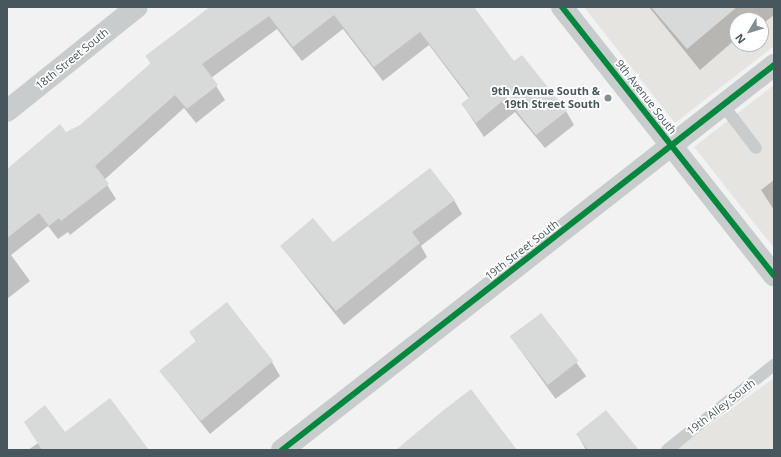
<!DOCTYPE html>
<style>
body{margin:0}
#map{position:relative;width:781px;height:457px;overflow:hidden;background:#f2f2f2;font-family:"Open Sans",sans-serif}
div>[style]{position:absolute}
.commercial>*{inset:0;background:#e6e4e0}
.shadow>*{inset:0;background:#0003;transform-origin:0 0}
.building>*{inset:0;background:#d8dada;transform-origin:0 0}
.service>*{height:12px;margin:-6px;padding:0 6px;transform-origin:6px;border-radius:6px;background:#c9cccd}
.minor>*{height:22px;margin:-11px;padding:0 11px;transform-origin:11px;border-radius:11px;background:#c9cccd}
.tertiary>*{height:22px;margin:-11px;padding:0 11px;transform-origin:11px;border-radius:11px;background:#c9cccd}
.cycleway>*{height:6px;margin:-3px;padding:0 3px;transform-origin:3px;border-radius:3px;background:#00873e}
.dots>*{width:11px;height:11px;translate:-50% -50%;box-sizing:border-box;border:2px solid #fff;border-radius:50%}
span{translate:-50% -50%;white-space:nowrap;text-align:center;line-height:1.15;-webkit-text-stroke:3.5px #fff;paint-order:stroke}
.street-label{font-size:11px;color:#48575e}
.poi-label{font-size:11px;color:#48575e;font-weight:700}
.right{translate:-100% -50%;text-align:right}
.frame{position:absolute;inset:0;border:8px solid #48575e;pointer-events:none}
.north{position:absolute;left:729px;top:12px;width:40px;height:40px;box-sizing:border-box;background:#fff;border:1px solid #b6bcbf;border-radius:50%;rotate:232deg;font-size:11px;font-weight:700;line-height:16px;text-align:center;color:#48575e}
.north::after{content:'';display:block;margin:auto;width:14px;height:18px;background:#848d92;clip-path:polygon(50% 0,100% 100%,50% 72%,0 100%)}
</style>
<div id="map">
<div class="commercial">
<i style="clip-path:polygon(evenodd,584px 7px,774px 7px,774px 46px,675px 123px,584px 7px,737px 20px,761px 20px,761px 44px,737px 44px,737px 20px)"></i>
<i style="clip-path:polygon(774px 85px,774px 248px,694px 147px)"></i>
<i style="clip-path:polygon(774px 378px,774px 450px,675px 450px)"></i>
</div>
<div class="shadow">
<i style="clip-path:polygon(210px 7px,471px 7px,514px 63px,566px 111px,574px 125px,545px 148px,515px 112px,484px 137px,462px 104px,469px 98px,429px 45px,383px 81px,343px 29px,302px 61px,277px 29px,211px 78px,225px 100px,196px 123px,184px 108px,104px 180px,116px 199px,70px 235px,68px 232px,58px 239px,48px 226px,11px 255px,30px 281px,7px 299px,7px 171px,81px 126px,151px 64px,147px 57px)"></i>
<i style="clip-path:polygon(649px 7px,774px 7px,774px 15px,761px 25px,761px 20px,737px 20px,737px 38px,700px 70px)"></i>
<i style="clip-path:polygon(774px 180px,774px 210px,761px 190px)"></i>
<i style="clip-path:polygon(454px 200px,462px 214px,421px 246px,427px 257px,344px 325px,281px 246px,333px 243px)"></i>
<i style="left:541px;top:314px;width:77px;height:38px;rotate:54deg"></i>
<i style="clip-path:polygon(191px 332px,272px 362px,280px 376px,210px 434px,161px 372px,196px 342px)"></i>
<i style="clip-path:polygon(577px 434px,636px 450px,586px 450px)"></i>
<i style="clip-path:polygon(38px 443px,147px 450px,28px 450px)"></i>
</div>
<div class="building">
<i style="clip-path:polygon(210px 7px,474px 7px,514px 61px,522px 55px,567px 111px,536px 135px,506px 98px,476px 123px,461px 104px,470px 97px,420px 32px,374px 67px,334px 15px,293px 47px,269px 16px,202px 64px,218px 85px,187px 109px,175px 95px,95px 166px,109px 184px,61px 221px,59px 218px,49px 226px,39px 213px,7px 238px,7px 169px,60px 124px,66px 132px,80px 125px,151px 63px,145px 56px)"></i>
<i style="clip-path:polygon(651px 7px,737px 7px,687px 49px)"></i>
<i style="clip-path:polygon(430px 168px,455px 200px,412px 232px,420px 243px,336px 311px,280px 246px,313px 218px,333px 242px)"></i>
<i style="clip-path:polygon(227px 302px,273px 361px,201px 421px,159px 371px,196px 341px,189px 332px)"></i>
<i style="left:541px;top:313px;width:61px;height:39px;rotate:52deg"></i>
<i style="clip-path:polygon(471px 389px,517px 450px,396px 450px,440px 413px)"></i>
<i style="clip-path:polygon(110px 398px,149px 450px,42px 450px,24px 422px,45px 405px,65px 432px)"></i>
<i style="clip-path:polygon(606px 410px,639px 450px,588px 450px,576px 434px)"></i>
</div>
<div class="service">
<i style="left:723px;top:105px;width:54px;rotate:52.5deg"></i>
<i style="left:667px;top:450px;width:137px;rotate:-38.5deg"></i>
</div>
<div class="minor">
<i style="left:7px;top:111px;width:166px;rotate:-38.7deg"></i>
<i style="left:282px;top:450px;width:625px;rotate:-38.04deg"></i>
</div>
<div class="tertiary">
<i style="left:562px;top:7px;width:342px;rotate:51.7deg"></i>
</div>
<div class="cycleway">
<i style="left:562px;top:7px;width:342px;rotate:51.7deg"></i>
<i style="left:282px;top:450px;width:625px;rotate:-38.04deg"></i>
</div>
<div class="dots">
<i style="left:608px;top:98px;background:#848d92"></i>
</div>
<div class="street-label">
<span style="left:72px;top:59px;rotate:-39deg">18th Street South</span>
<span style="left:646px;top:97px;rotate:52deg">9th Avenue South</span>
<span style="left:522px;top:250px;rotate:-38deg">19th Street South</span>
<span style="left:721px;top:407px;rotate:-38deg">19th Alley South</span>
</div>
<div class="poi-label">
<span class="right" style="left:600px;top:98px">9th Avenue South &amp;<br>19th Street South</span>
</div>
<div class="frame"></div>
<div class="north">N</div>
</div>
